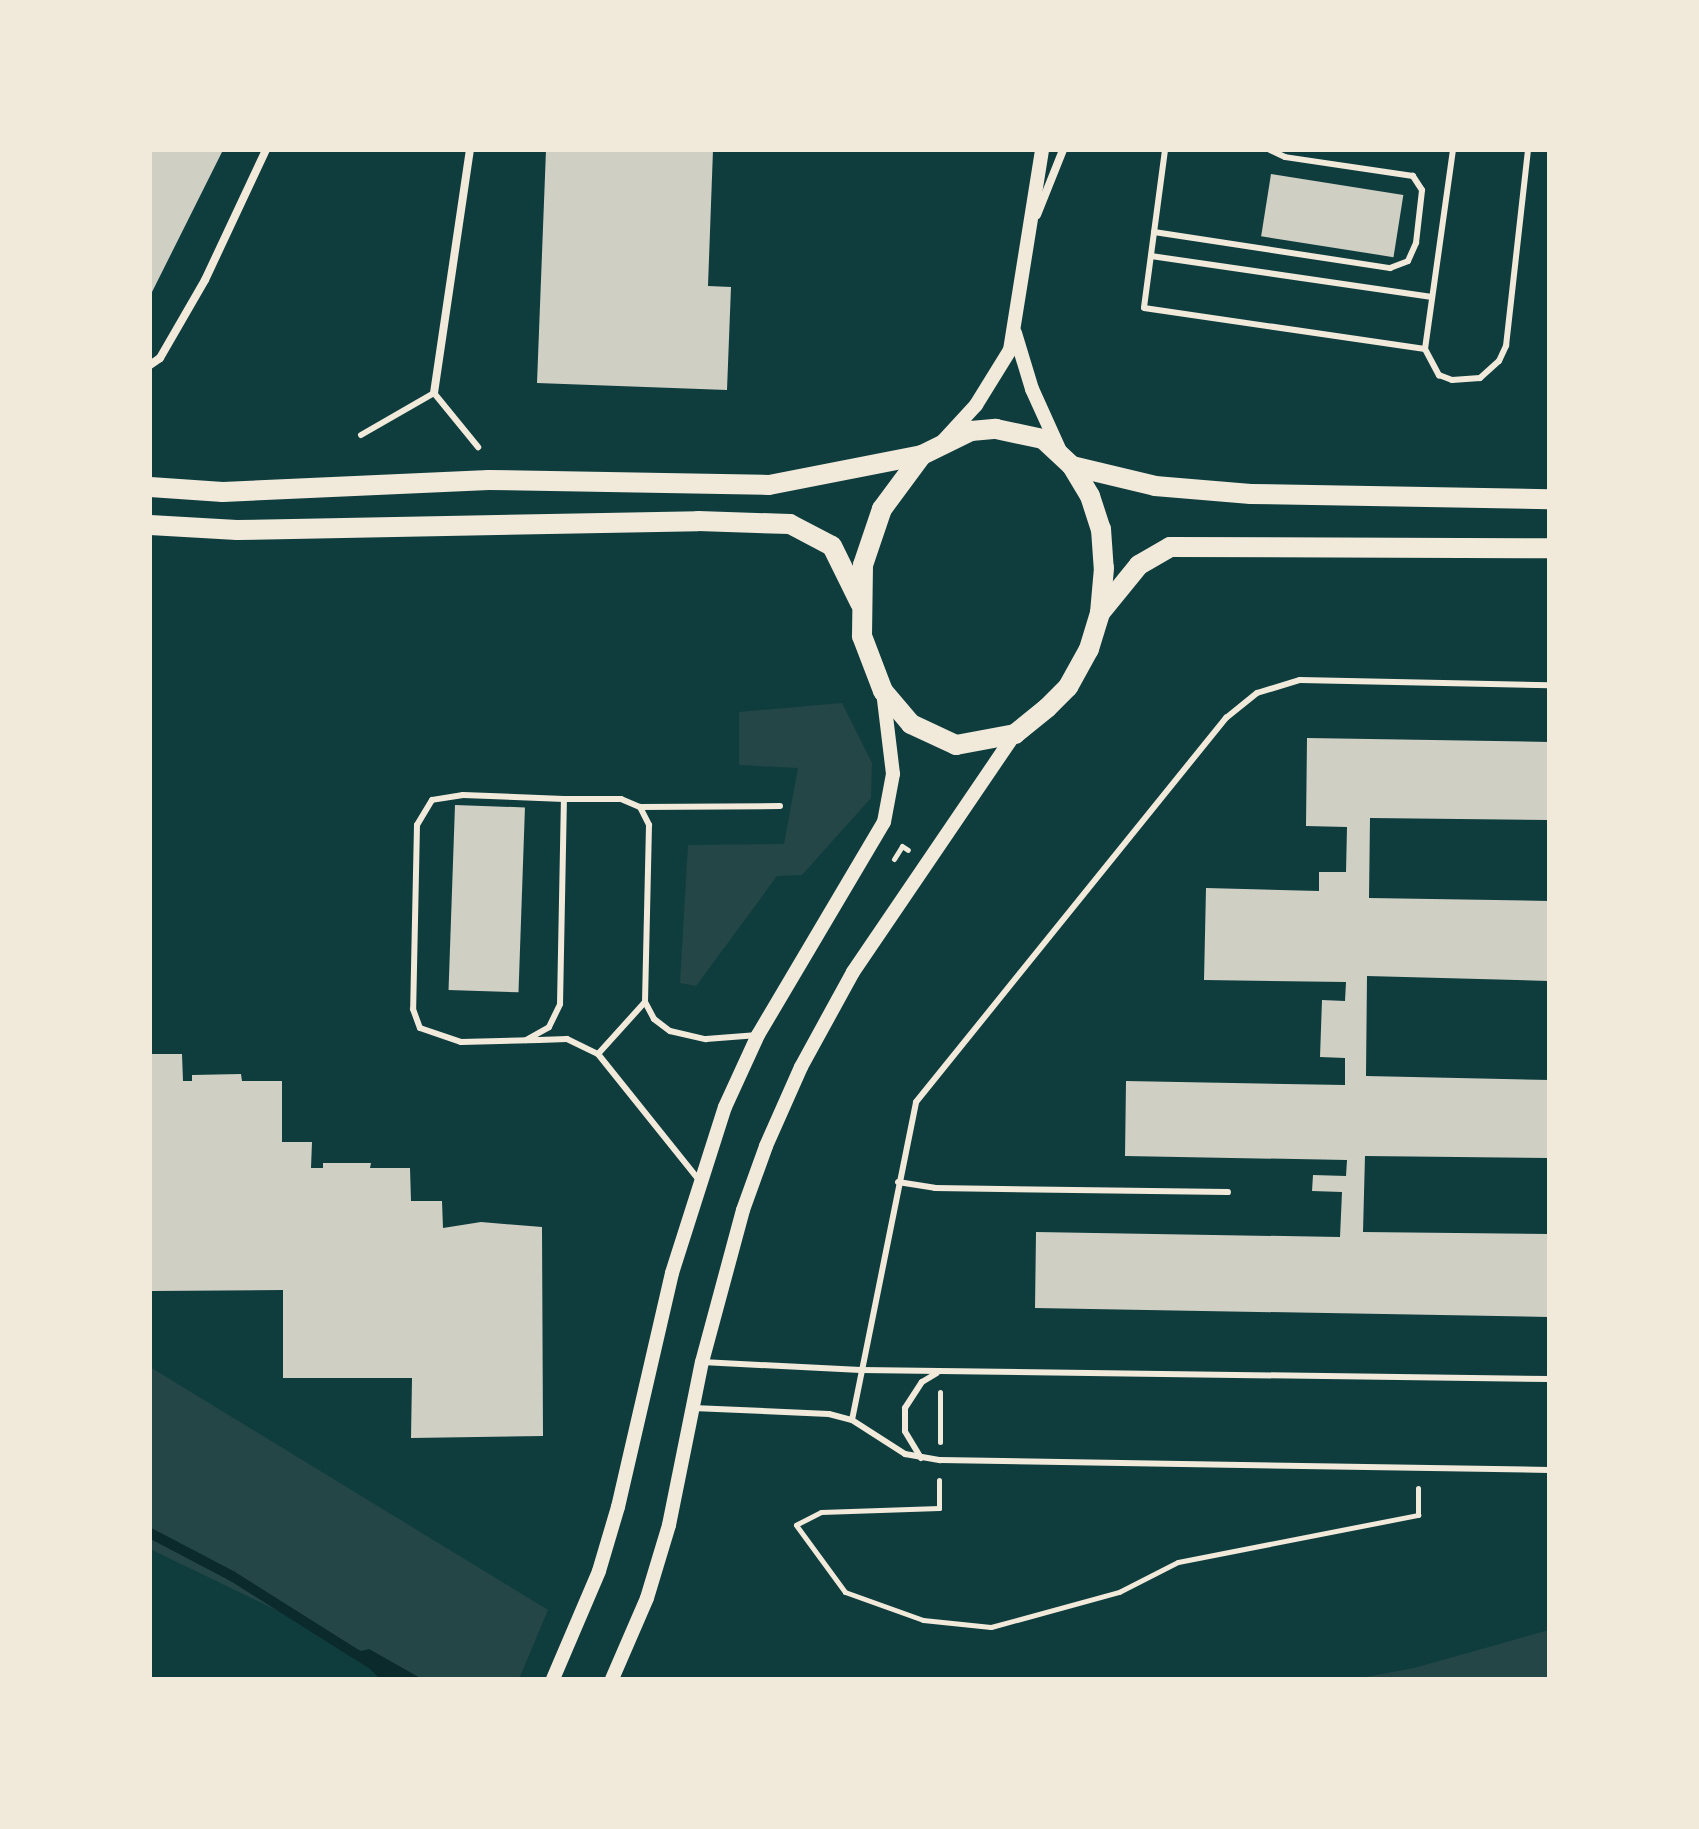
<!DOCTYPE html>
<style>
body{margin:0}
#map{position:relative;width:1699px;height:1829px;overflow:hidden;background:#0f3d3e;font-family:Commissioner,sans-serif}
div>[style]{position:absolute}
.green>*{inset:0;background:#244646}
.water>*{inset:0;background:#0a2a2b}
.stream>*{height:10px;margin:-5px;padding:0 5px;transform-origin:5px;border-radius:5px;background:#0a2a2b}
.building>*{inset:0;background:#cfcfc3;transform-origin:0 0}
.path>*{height:5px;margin:-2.5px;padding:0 2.5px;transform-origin:2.5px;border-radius:2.5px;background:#f1e9da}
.service>*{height:6px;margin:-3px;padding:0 3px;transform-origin:3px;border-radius:3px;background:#f1e9da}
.minor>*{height:8px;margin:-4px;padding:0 4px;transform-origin:4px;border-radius:4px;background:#f1e9da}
.tertiary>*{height:14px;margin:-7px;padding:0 7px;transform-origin:7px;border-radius:7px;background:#f1e9da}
.primary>*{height:20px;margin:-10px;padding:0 10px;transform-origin:10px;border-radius:10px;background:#f1e9da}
span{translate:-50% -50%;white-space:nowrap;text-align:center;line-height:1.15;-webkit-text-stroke:7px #f1e9da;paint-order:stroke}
.frame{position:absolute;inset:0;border:152px solid #f1e9da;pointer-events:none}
</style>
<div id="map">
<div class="green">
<i style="clip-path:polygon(842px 703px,872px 763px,871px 798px,802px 875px,777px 876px,696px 986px,680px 983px,688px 845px,784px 844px,798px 768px,739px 765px,739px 712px)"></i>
<i style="clip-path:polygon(150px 1367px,548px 1610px,519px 1679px,419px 1679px,150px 1549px)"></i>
<i style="clip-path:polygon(1549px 1630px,1549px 1679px,1355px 1679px,1414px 1668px)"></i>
</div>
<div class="water">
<i style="clip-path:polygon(369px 1649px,422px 1679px,380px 1679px,360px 1659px,361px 1651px)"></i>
</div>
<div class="stream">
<i style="left:150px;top:1533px;width:93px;rotate:27.7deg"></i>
<i style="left:232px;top:1576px;width:165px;rotate:32.2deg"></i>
</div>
<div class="building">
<i style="clip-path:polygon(150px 150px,223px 150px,150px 296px)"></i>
<i style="clip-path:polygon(546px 150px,713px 150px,708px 286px,731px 287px,727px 390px,537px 383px)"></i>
<i style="left:1271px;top:174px;width:134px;height:63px;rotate:9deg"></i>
<i style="clip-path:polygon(1307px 738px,1549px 742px,1549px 820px,1370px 818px,1369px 898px,1549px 901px,1549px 981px,1367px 976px,1366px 1076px,1549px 1080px,1549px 1158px,1365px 1156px,1363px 1232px,1549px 1234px,1549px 1317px,1035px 1308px,1036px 1232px,1340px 1237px,1342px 1192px,1312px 1191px,1313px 1175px,1346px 1176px,1347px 1160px,1125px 1156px,1126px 1081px,1345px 1085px,1345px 1058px,1320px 1057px,1322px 1000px,1345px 1001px,1346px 982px,1204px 980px,1206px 888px,1319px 891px,1319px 872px,1346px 872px,1347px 827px,1306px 826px)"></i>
<i style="left:455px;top:805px;width:70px;height:185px;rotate:2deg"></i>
<i style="clip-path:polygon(150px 1054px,182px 1054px,183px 1081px,192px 1081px,192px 1075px,241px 1074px,242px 1081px,282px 1081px,282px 1142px,312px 1142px,311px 1168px,323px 1168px,323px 1163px,371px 1163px,370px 1168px,410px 1168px,411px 1201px,442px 1201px,443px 1228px,481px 1222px,542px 1227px,543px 1436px,411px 1438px,412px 1378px,283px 1378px,283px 1290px,152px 1291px)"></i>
</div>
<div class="path">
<i style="left:894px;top:859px;width:15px;rotate:-58deg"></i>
<i style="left:902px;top:846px;width:7px;rotate:34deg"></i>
<i style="left:940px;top:1442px;width:50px;rotate:-90deg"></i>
<i style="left:939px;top:1480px;width:28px;rotate:90deg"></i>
<i style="left:939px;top:1508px;width:118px;rotate:178.1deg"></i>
<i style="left:821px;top:1512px;width:28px;rotate:153deg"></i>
<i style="left:796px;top:1525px;width:83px;rotate:53.8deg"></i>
<i style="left:845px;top:1592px;width:83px;rotate:19.7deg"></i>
<i style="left:923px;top:1620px;width:68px;rotate:5.9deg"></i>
<i style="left:991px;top:1627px;width:133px;rotate:-15.3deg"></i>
<i style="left:1119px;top:1592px;width:66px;rotate:-27deg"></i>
<i style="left:1178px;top:1562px;width:245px;rotate:-11.1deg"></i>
<i style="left:1418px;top:1515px;width:27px;rotate:-90deg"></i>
</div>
<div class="service">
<i style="left:1165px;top:150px;width:159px;rotate:97.6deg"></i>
<i style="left:1144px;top:308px;width:284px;rotate:8.3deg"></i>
<i style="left:1425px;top:349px;width:201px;rotate:-82deg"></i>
<i style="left:1154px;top:232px;width:239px;rotate:8.7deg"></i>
<i style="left:1390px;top:268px;width:19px;rotate:-21deg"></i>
<i style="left:1408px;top:261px;width:20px;rotate:-66deg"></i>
<i style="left:1416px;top:243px;width:53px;rotate:-83.5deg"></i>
<i style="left:1422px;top:190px;width:17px;rotate:-123deg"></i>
<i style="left:1413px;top:176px;width:129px;rotate:-171.6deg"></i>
<i style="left:1285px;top:157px;width:17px;rotate:-155deg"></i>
<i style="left:1151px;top:256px;width:284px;rotate:8.3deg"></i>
<i style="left:1425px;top:349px;width:30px;rotate:62deg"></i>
<i style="left:1439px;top:375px;width:14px;rotate:21deg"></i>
<i style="left:1452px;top:380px;width:28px;rotate:-4deg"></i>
<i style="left:1480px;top:378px;width:25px;rotate:-42deg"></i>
<i style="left:1499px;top:361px;width:17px;rotate:-65deg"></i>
<i style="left:1506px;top:346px;width:197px;rotate:-83.6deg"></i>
<i style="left:361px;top:435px;width:84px;rotate:-29.9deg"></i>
<i style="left:434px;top:393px;width:70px;rotate:50.8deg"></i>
<i style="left:564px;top:799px;width:57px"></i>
<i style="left:621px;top:799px;width:21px;rotate:23deg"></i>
<i style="left:640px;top:807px;width:20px;rotate:63deg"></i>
<i style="left:649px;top:825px;width:177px;rotate:91.3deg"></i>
<i style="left:645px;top:1002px;width:19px;rotate:62deg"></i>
<i style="left:654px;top:1019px;width:20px;rotate:37deg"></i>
<i style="left:670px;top:1031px;width:37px;rotate:13deg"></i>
<i style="left:706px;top:1039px;width:52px;rotate:-4.4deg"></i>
<i style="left:640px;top:807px;width:140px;rotate:-0.4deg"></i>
<i style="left:526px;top:1040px;width:26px;rotate:-29deg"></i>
<i style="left:549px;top:1027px;width:25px;rotate:-64deg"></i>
<i style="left:560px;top:1004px;width:205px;rotate:-88.9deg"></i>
<i style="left:564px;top:799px;width:101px;rotate:-177.7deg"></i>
<i style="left:463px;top:795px;width:31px;rotate:171deg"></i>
<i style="left:432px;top:800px;width:29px;rotate:121deg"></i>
<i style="left:417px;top:825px;width:184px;rotate:91.2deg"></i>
<i style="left:413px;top:1009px;width:20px;rotate:70deg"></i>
<i style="left:420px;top:1028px;width:43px;rotate:18.9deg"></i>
<i style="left:461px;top:1042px;width:78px;rotate:-1.5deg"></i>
<i style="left:539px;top:1040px;width:28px;rotate:-2deg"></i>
<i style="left:567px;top:1039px;width:34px;rotate:26deg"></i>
<i style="left:598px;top:1054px;width:161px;rotate:51.3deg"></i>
<i style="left:598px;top:1054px;width:70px;rotate:-47.9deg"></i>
<i style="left:898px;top:1182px;width:37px;rotate:9deg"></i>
<i style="left:935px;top:1188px;width:293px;rotate:0.8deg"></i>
<i style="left:702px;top:1362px;width:159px;rotate:2.9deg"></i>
<i style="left:861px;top:1370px;width:688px;rotate:0.75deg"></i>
<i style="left:693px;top:1408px;width:136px;rotate:2.5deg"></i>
<i style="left:829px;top:1414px;width:24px;rotate:15deg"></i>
<i style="left:852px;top:1420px;width:63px;rotate:32.7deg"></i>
<i style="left:905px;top:1454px;width:36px;rotate:10deg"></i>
<i style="left:940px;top:1460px;width:609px;rotate:0.94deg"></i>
<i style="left:852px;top:1420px;width:324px;rotate:-78.6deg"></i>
<i style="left:916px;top:1102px;width:494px;rotate:-51.1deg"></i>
<i style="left:1226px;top:718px;width:40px;rotate:-39deg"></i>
<i style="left:1257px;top:693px;width:45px;rotate:-16.8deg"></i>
<i style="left:1300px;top:680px;width:249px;rotate:1.2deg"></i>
<i style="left:921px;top:1458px;width:31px;rotate:-121deg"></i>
<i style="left:905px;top:1431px;width:23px;rotate:-90deg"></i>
<i style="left:905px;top:1408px;width:31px;rotate:-57deg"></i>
<i style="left:922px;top:1382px;width:17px;rotate:-31deg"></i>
</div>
<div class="minor">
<i style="left:1037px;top:215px;width:70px;rotate:-68.2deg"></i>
<i style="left:150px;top:365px;width:12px;rotate:-35deg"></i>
<i style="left:160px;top:358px;width:90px;rotate:-60deg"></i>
<i style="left:205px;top:280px;width:144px;rotate:-64.9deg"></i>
<i style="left:434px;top:393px;width:246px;rotate:-81.6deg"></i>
</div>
<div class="tertiary">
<i style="left:1015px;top:333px;width:59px;rotate:73.1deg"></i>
<i style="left:1032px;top:389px;width:68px;rotate:65.7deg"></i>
<i style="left:942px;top:442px;width:50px;rotate:-47.4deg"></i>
<i style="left:976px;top:405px;width:65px;rotate:-58.3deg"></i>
<i style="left:1010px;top:350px;width:203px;rotate:-80.9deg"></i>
<i style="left:553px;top:1679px;width:117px;rotate:-66.9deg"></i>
<i style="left:599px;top:1571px;width:67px;rotate:-73.5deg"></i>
<i style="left:618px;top:1507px;width:240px;rotate:-77deg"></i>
<i style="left:672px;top:1273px;width:174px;rotate:-72.3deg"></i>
<i style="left:725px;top:1107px;width:79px;rotate:-65.4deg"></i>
<i style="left:758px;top:1035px;width:247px;rotate:-59.4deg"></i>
<i style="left:884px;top:822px;width:49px;rotate:-79.4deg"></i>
<i style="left:893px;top:774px;width:84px;rotate:-96.9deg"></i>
<i style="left:612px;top:1679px;width:88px;rotate:-66.6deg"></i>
<i style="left:647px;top:1598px;width:76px;rotate:-73.2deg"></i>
<i style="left:669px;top:1525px;width:166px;rotate:-78.6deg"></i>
<i style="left:702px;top:1362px;width:157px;rotate:-74.9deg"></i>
<i style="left:743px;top:1210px;width:68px;rotate:-70.2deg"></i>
<i style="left:766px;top:1146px;width:86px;rotate:-66.1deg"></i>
<i style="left:801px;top:1067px;width:108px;rotate:-61.3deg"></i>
<i style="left:853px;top:972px;width:288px;rotate:-55.8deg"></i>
</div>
<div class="primary">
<i style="left:996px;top:429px;width:48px;rotate:12deg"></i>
<i style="left:1043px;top:439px;width:40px;rotate:43deg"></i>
<i style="left:1072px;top:466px;width:35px;rotate:59deg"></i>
<i style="left:1090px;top:496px;width:35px;rotate:72deg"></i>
<i style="left:1101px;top:529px;width:39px;rotate:86deg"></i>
<i style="left:1104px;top:568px;width:45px;rotate:95.1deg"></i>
<i style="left:1100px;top:613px;width:38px;rotate:107deg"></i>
<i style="left:1089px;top:649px;width:43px;rotate:118.9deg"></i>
<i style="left:1068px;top:687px;width:30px;rotate:135deg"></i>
<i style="left:1047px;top:708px;width:41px;rotate:140.9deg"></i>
<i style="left:1015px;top:734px;width:60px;rotate:169.4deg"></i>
<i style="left:956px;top:745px;width:50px;rotate:-155deg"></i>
<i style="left:911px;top:724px;width:43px;rotate:-130.3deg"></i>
<i style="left:883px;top:691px;width:59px;rotate:-110.9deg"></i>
<i style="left:862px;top:636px;width:71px;rotate:-89.2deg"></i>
<i style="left:863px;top:565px;width:59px;rotate:-71.3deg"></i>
<i style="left:882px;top:509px;width:67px;rotate:-53.5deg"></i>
<i style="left:922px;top:455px;width:55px;rotate:-26.1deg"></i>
<i style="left:971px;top:431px;width:25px;rotate:-5deg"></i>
<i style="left:1072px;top:466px;width:85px;rotate:13.5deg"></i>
<i style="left:1155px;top:486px;width:96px;rotate:4.8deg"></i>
<i style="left:1251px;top:494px;width:298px;rotate:1deg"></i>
<i style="left:150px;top:487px;width:73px;rotate:3.9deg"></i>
<i style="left:223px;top:492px;width:266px;rotate:-2.6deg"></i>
<i style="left:489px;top:480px;width:280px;rotate:1deg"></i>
<i style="left:769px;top:485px;width:156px;rotate:-11.1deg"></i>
<i style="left:150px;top:525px;width:87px;rotate:3.3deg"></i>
<i style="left:237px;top:530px;width:461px;rotate:-1.1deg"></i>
<i style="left:698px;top:521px;width:92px;rotate:1.9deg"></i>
<i style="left:790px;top:524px;width:47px;rotate:27.6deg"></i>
<i style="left:832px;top:546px;width:64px;rotate:63.8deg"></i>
<i style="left:1100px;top:613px;width:62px;rotate:-50.9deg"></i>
<i style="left:1139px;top:565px;width:36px;rotate:-30deg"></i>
<i style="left:1170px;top:547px;width:379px;rotate:0.2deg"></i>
</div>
<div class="frame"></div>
</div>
